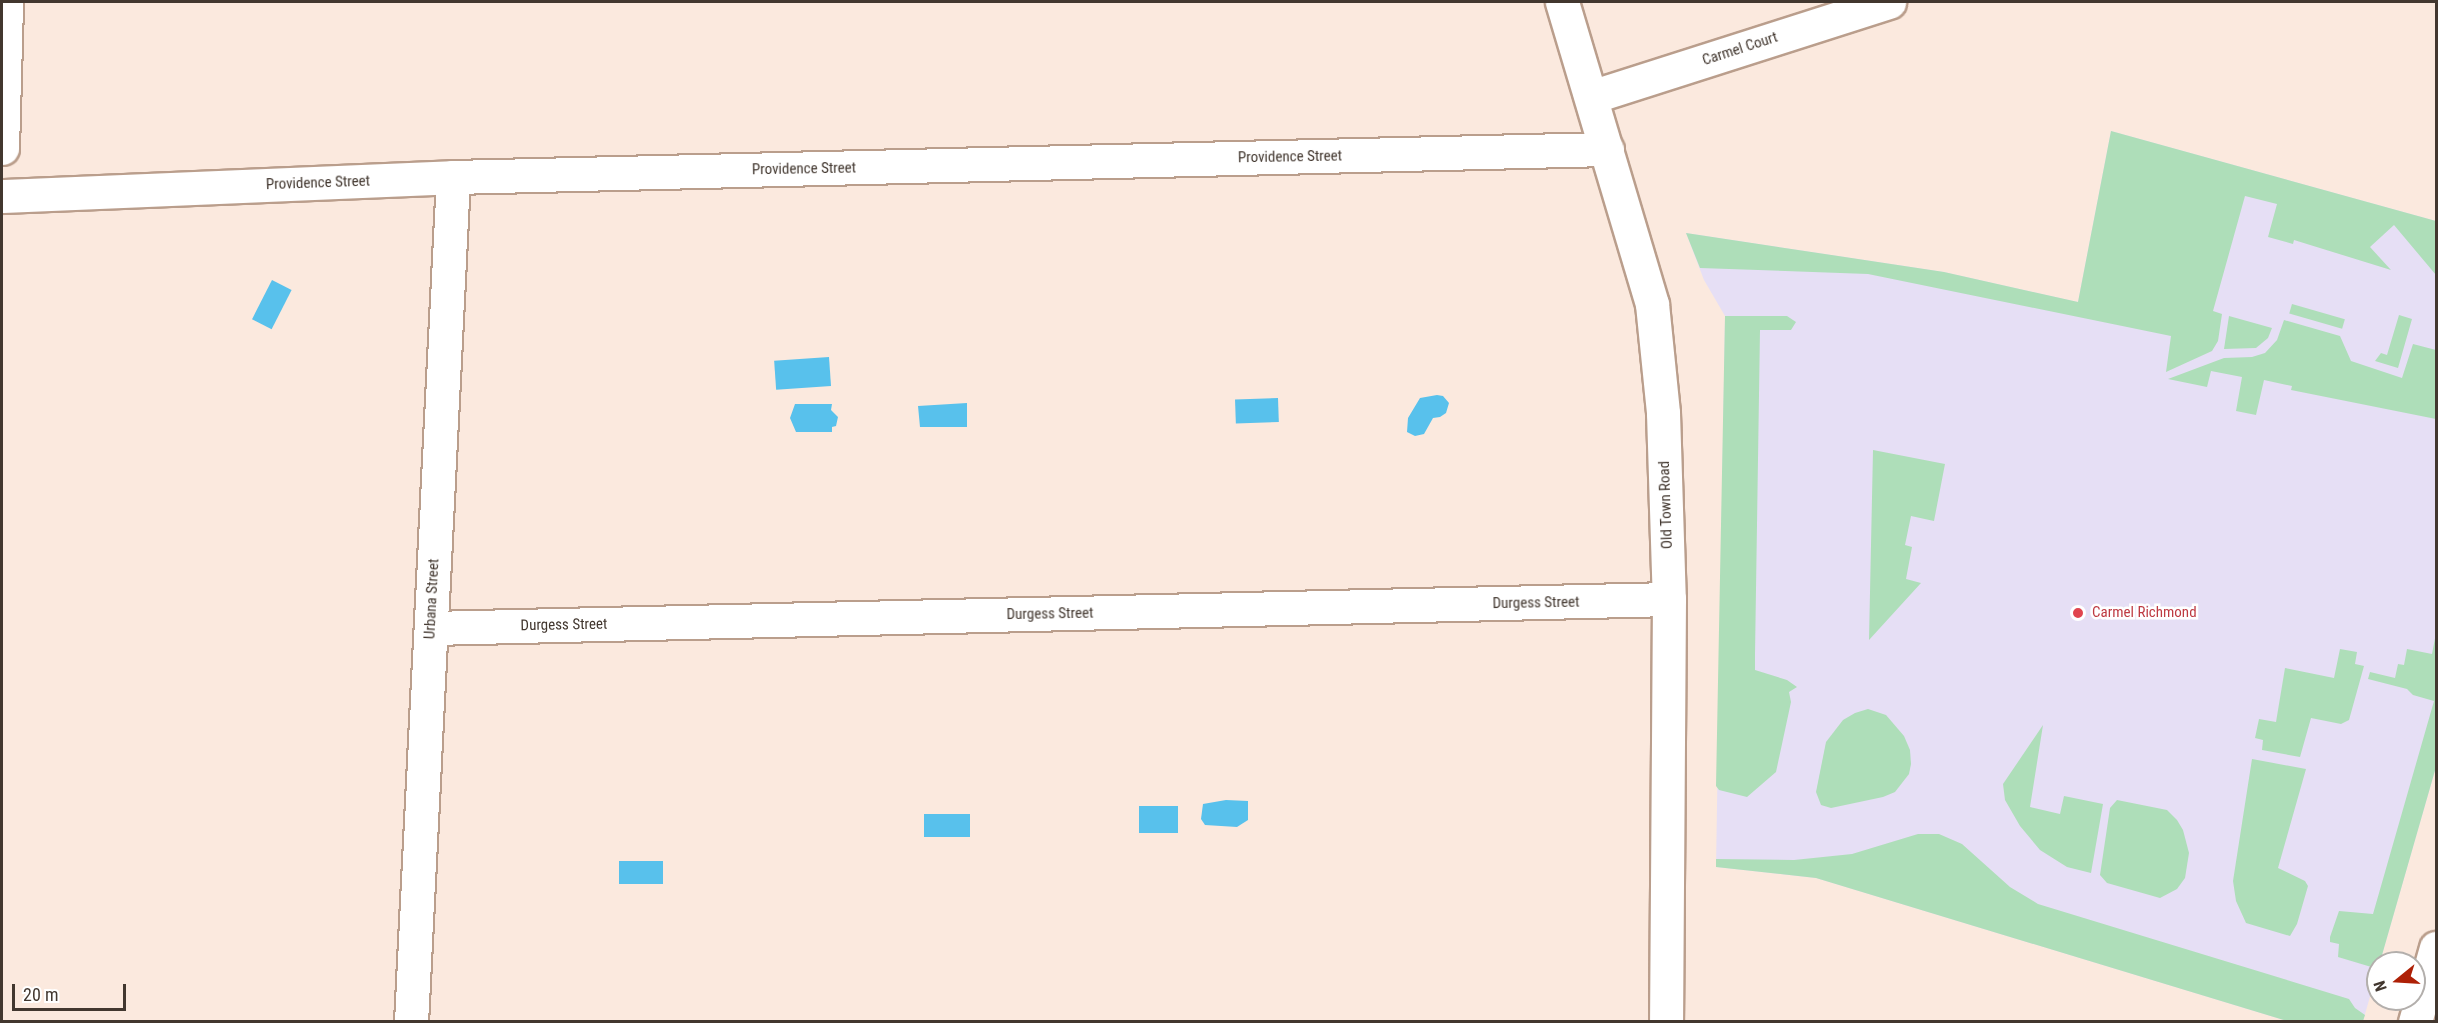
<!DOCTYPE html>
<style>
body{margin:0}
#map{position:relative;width:2438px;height:1023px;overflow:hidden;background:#fbe9de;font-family:"Roboto Condensed",sans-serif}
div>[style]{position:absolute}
.medical>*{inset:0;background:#e6dff5}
.green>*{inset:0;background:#aedeb9;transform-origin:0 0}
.water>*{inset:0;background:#58c1ec;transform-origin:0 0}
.roads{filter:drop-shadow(2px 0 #ba9e8c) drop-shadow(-2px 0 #ba9e8c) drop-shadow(0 2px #ba9e8c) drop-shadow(0 -2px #ba9e8c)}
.street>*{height:33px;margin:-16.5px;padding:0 16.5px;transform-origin:16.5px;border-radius:16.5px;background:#fff}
.dots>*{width:16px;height:16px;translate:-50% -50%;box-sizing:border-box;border:3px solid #fff;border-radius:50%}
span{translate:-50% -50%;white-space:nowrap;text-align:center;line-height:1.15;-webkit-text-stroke:5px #fff;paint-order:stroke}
.street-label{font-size:15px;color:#42372f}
.health-label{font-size:15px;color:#be3a42}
.left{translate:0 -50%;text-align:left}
.frame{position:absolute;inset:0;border:3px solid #42372f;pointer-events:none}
.north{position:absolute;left:2366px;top:951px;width:60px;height:60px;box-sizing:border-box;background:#fff;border:2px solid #b3afac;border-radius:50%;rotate:252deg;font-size:16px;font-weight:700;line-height:24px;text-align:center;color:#42372f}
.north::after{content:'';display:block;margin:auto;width:21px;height:27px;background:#ae2006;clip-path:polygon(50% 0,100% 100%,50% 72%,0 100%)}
.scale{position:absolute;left:12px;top:984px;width:114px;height:27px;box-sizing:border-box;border:3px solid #42372f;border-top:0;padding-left:8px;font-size:18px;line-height:21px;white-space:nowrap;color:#42372f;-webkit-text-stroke:4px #fff;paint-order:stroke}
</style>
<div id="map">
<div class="medical">
<i style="clip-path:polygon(2111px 131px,2436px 221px,2436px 767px,2363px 1021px,2287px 1021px,1816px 878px,1716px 867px,1725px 316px,1704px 280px,1686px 233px,1944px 272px,2078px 302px)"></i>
</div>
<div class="green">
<i style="clip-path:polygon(2111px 131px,2436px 221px,2436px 275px,2394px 225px,2370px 247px,2391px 270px,2294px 240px,2293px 244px,2268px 237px,2277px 204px,2245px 196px,2213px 311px,2222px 314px,2218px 341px,2212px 351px,2166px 372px,2171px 336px,1868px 274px,1700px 268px,1686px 233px,1944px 272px,2078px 302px)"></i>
<i style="left:2292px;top:304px;width:55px;height:10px;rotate:16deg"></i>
<i style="clip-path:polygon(2399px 315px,2412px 319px,2398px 368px,2375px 361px,2381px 353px,2387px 355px)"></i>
<i style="clip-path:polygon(1725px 316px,1787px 316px,1796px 322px,1791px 330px,1760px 330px,1755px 655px,1755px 670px,1787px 680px,1797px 687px,1789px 692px,1791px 702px,1776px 772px,1747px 797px,1719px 790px,1716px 786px)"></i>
<i style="clip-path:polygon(2229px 316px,2272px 328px,2268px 338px,2256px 348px,2224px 349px)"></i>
<i style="clip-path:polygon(2284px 320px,2340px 336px,2351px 361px,2402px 378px,2413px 344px,2436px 350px,2436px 419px,2291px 390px,2292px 386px,2264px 380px,2256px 415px,2236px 411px,2242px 377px,2211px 371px,2207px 387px,2168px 379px,2224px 358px,2252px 357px,2265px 353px,2277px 340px)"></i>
<i style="clip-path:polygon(1873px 450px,1945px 464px,1934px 521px,1911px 516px,1905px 545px,1912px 547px,1906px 579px,1921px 583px,1869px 640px)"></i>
<i style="clip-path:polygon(2436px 633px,2436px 767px,2378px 969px,2338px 957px,2339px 944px,2330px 942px,2330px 937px,2339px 911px,2373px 914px,2434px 701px,2413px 695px,2407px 689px,2368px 679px,2370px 672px,2395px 678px,2398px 664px,2404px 665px,2407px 649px,2432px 654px)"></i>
<i style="clip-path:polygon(2340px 649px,2357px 652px,2355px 664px,2364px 666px,2349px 720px,2341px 724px,2311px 718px,2300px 757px,2262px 750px,2263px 740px,2255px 738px,2259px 719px,2276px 722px,2285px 668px,2334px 678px)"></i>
<i style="clip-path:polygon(1868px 709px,1886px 715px,1904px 736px,1910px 750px,1911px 764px,1909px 774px,1895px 792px,1883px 797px,1831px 808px,1821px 805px,1816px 792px,1826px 742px,1843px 720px,1855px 713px)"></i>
<i style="clip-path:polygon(2043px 725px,2030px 807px,2060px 814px,2064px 796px,2103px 804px,2091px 873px,2067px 867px,2040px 850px,2020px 826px,2005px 800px,2003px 784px)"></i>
<i style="clip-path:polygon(2252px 759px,2306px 769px,2278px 868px,2305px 881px,2308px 886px,2297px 924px,2290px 936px,2246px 923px,2236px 901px,2233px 881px)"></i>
<i style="clip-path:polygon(2117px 800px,2167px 810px,2177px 820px,2183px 830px,2189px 853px,2185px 878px,2177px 889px,2160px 898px,2107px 883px,2100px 875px,2110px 808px)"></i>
<i style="clip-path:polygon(1918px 834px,1939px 834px,1962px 844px,2010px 887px,2038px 904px,2349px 999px,2355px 1008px,2365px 1015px,2363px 1021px,2287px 1021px,1816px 878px,1716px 867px,1716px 859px,1794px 860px,1852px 854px)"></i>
</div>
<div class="water">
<i style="left:272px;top:280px;width:22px;height:44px;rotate:27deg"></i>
<i style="left:829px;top:357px;width:29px;height:55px;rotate:86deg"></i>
<i style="clip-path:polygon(1437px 395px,1443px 396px,1449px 403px,1446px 413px,1440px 417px,1433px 418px,1424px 434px,1415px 436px,1407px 432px,1408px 418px,1420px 398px)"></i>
<i style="left:1278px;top:398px;width:24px;height:43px;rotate:88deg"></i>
<i style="clip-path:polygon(967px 403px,967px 427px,920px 427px,918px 406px)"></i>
<i style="clip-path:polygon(795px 404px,832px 404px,831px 410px,838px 417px,836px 426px,832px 427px,832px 432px,796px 432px,790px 418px)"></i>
<i style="clip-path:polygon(1226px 800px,1248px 801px,1248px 820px,1237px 827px,1205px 825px,1201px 819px,1203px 804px)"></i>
<i style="left:1178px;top:806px;width:27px;height:39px;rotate:90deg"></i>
<i style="left:924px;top:814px;width:46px;height:23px"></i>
<i style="left:663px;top:861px;width:23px;height:44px;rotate:90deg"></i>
</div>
<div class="roads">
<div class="street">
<i style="left:1562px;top:2px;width:315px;rotate:73.4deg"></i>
<i style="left:1652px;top:304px;width:110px;rotate:84.2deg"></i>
<i style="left:1663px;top:413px;width:186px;rotate:88.2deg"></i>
<i style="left:1669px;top:599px;width:423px;rotate:90.4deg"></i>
<i style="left:1591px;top:97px;width:313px;rotate:-17.7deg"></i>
<i style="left:2px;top:148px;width:146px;rotate:-88.4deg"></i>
<i style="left:2px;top:196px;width:451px;rotate:-2.4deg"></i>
<i style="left:453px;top:177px;width:1154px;rotate:-1.39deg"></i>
<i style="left:431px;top:628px;width:1238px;rotate:-1.34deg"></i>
<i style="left:411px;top:1022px;width:846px;rotate:-87.15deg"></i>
<i style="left:2415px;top:1022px;width:77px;rotate:-74.2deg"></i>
</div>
</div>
<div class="dots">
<i style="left:2078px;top:613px;background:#e0444e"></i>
</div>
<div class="street-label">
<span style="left:1740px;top:49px;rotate:-18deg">Carmel Court</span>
<span style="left:1290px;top:157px;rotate:-1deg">Providence Street</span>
<span style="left:804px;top:169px;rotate:-1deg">Providence Street</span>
<span style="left:318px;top:183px;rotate:-2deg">Providence Street</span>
<span style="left:1666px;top:505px;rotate:-92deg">Old Town Road</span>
<span style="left:432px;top:599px;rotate:-87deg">Urbana Street</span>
<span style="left:1536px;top:603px;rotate:-1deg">Durgess Street</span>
<span style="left:1050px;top:614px;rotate:-1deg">Durgess Street</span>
<span style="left:564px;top:625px;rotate:-1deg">Durgess Street</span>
</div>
<div class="health-label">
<span class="left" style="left:2092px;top:613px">Carmel Richmond</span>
</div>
<div class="frame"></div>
<div class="north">N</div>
<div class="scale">20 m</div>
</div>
